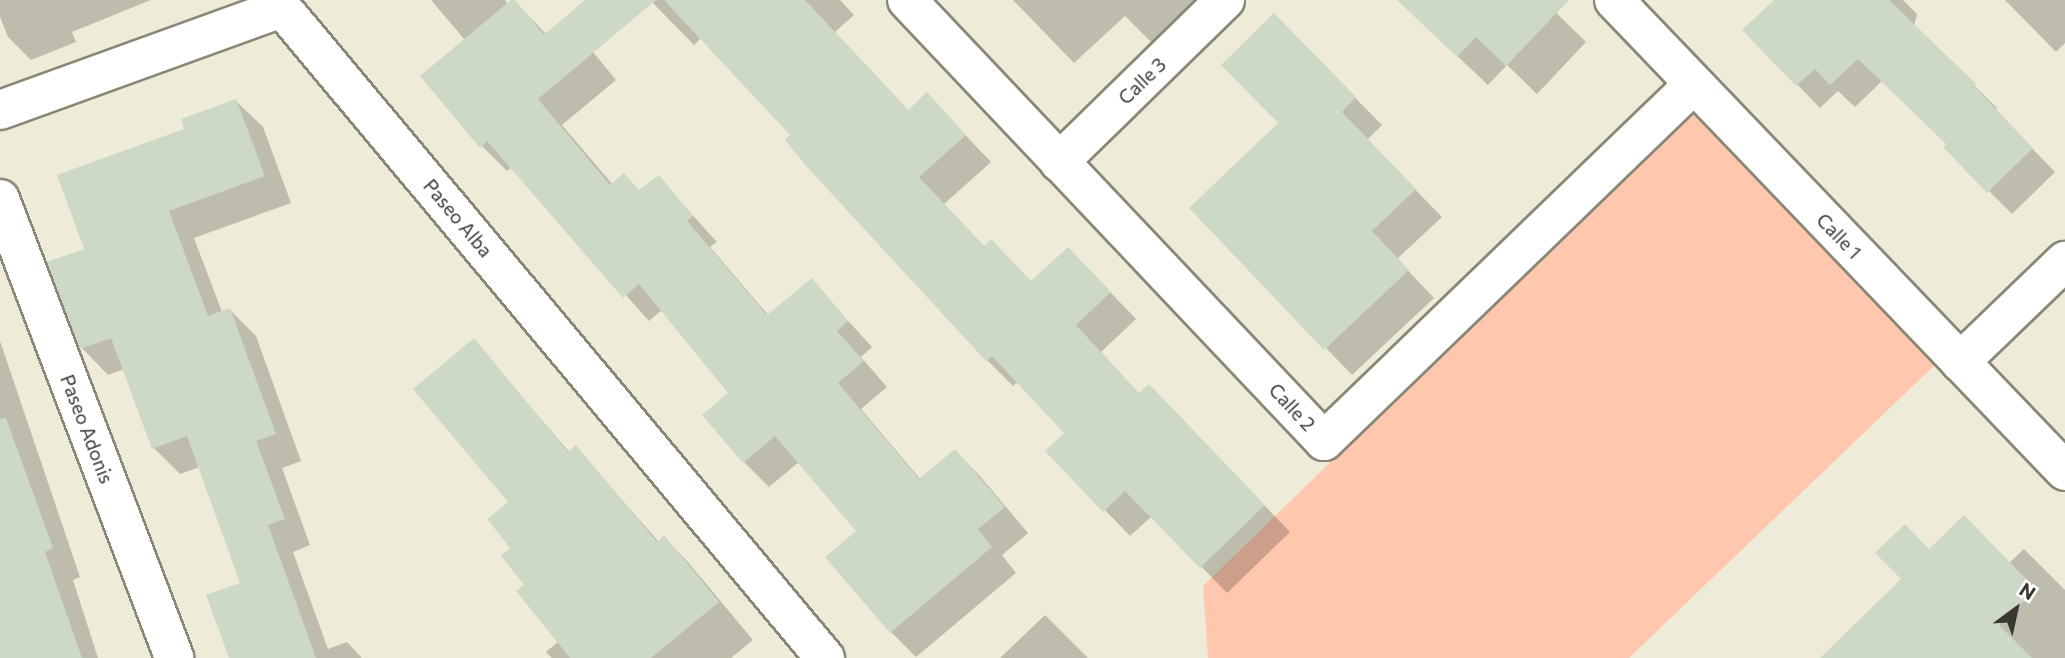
<!DOCTYPE html>
<style>
body{margin:0}
#map{position:relative;width:2065px;height:658px;overflow:hidden;background:#eeecd9;font-family:Commissioner,sans-serif}
div>[style]{position:absolute}
.green>*{inset:0;background:#ffc7ad}
.shadow>*{inset:0;background:#0003}
.building>*{inset:0;background:#ced8c7}
.roads{filter:drop-shadow(2px 0 #898776) drop-shadow(-2px 0 #898776) drop-shadow(0 2px #898776) drop-shadow(0 -2px #898776)}
.minor>*{height:38px;margin:-19px;padding:0 19px;transform-origin:19px;border-radius:19px;background:#fff}
span{translate:-50% -50%;white-space:nowrap;text-align:center;line-height:1.15;-webkit-text-stroke:5px #fff;paint-order:stroke}
.street-label{font-size:19px;color:#383730}
.north{position:absolute;left:1981px;top:574px;width:70px;height:70px;-webkit-text-stroke:5px #fff;paint-order:stroke;rotate:33deg;font-size:19px;font-weight:700;line-height:28px;text-align:center;color:#383730}
.north::after{content:'';display:block;margin:auto;width:24px;height:32px;background:#383730;clip-path:polygon(50% 0,100% 100%,50% 72%,0 100%)}
</style>
<div id="map">
<div class="green">
<i style="clip-path:polygon(1695px 108px,1939px 361px,1629px 658px,1208px 658px,1203px 586px)"></i>
</div>
<div class="shadow">
<i style="clip-path:polygon(0 0,151px 0,72px 32px,76px 42px,31px 60px,8px 37px,0 17px)"></i>
<i style="clip-path:polygon(431px 0,505px 0,508px 4px,513px 0,547px 35px,588px 46px,616px 80px,562px 125px,613px 185px,641px 192px,658px 177px,717px 242px,710px 247px,769px 316px,812px 281px,872px 347px,861px 357px,887px 387px,861px 409px,921px 480px,955px 451px,980px 476px,1028px 533px,1002px 555px,1016px 573px,916px 657px,891px 632px,858px 532px,799px 462px,769px 487px,744px 462px,730px 393px,662px 310px,649px 321px,512px 167px,507px 171px,482px 146px,465px 40px)"></i>
<i style="clip-path:polygon(650px 0,840px 0,854px 15px,835px 32px,909px 111px,952px 121px,991px 162px,944px 204px,985px 247px,1032px 283px,1094px 275px,1136px 319px,1101px 352px,1140px 395px,1175px 412px,1290px 532px,1227px 593px,1152px 516px,1130px 536px,1105px 510px,1067px 433px,1018px 381px,1013px 386px,987px 360px,792px 135px,701px 38px,694px 45px)"></i>
<i style="clip-path:polygon(1013px 0,1207px 0,1158px 49px,1125px 16px,1074px 63px)"></i>
<i style="clip-path:polygon(1398px 0,1543px 0,1586px 42px,1537px 94px,1507px 65px,1488px 85px)"></i>
<i style="clip-path:polygon(1777px 0,1903px 0,1917px 14px,1914px 26px,1997px 108px,1995px 110px,2055px 172px,2012px 214px,1945px 147px,1948px 144px,1882px 81px,1855px 107px,1838px 91px,1820px 108px,1745px 30px)"></i>
<i style="clip-path:polygon(2005px 0,2065px 0,2065px 43px,2056px 52px)"></i>
<i style="clip-path:polygon(1274px 16px,1382px 125px,1367px 140px,1442px 217px,1397px 259px,1434px 298px,1352px 375px,1192px 208px,1281px 123px)"></i>
<i style="clip-path:polygon(236px 101px,263px 127px,291px 203px,194px 238px,222px 312px,230px 310px,256px 336px,301px 461px,282px 468px,310px 545px,293px 552px,328px 649px,347px 642px,362px 658px,231px 658px,243px 584px,200px 467px,180px 474px,154px 448px,125px 369px,108px 375px,82px 348px,86px 250px,187px 130px)"></i>
<i style="clip-path:polygon(0 341px,80px 577px,73px 580px,98px 658px,0 658px)"></i>
<i style="clip-path:polygon(474px 341px,570px 453px,576px 448px,659px 542px,664px 538px,687px 561px,753px 640px,731px 658px,552px 658px,546px 652px,559px 641px,527px 585px,512px 548px,510px 502px)"></i>
<i style="clip-path:polygon(2024px 549px,2065px 590px,2065px 658px,1843px 658px,1929px 551px,2009px 563px)"></i>
<i style="clip-path:polygon(1045px 615px,1088px 658px,1000px 658px)"></i>
</div>
<div class="building">
<i style="clip-path:polygon(511px 0,515px 0,544px 35px,585px 0,656px 0,538px 99px,610px 185px,624px 173px,639px 190px,659px 175px,693px 216px,687px 221px,767px 315px,812px 278px,848px 321px,837px 331px,864px 361px,838px 383px,919px 479px,955px 449px,1005px 507px,978px 529px,992px 547px,890px 633px,825px 557px,856px 531px,775px 436px,743px 463px,702px 415px,728px 393px,639px 284px,623px 298px,487px 141px,480px 148px,420px 76px)"></i>
<i style="clip-path:polygon(664px 0,805px 0,908px 110px,927px 92px,966px 135px,919px 177px,984px 246px,991px 239px,1031px 281px,1068px 247px,1111px 292px,1076px 325px,1139px 393px,1149px 384px,1265px 505px,1200px 568px,1125px 491px,1103px 512px,1045px 451px,1064px 433px,992px 356px,986px 361px,807px 167px,785px 140px,790px 135px)"></i>
<i style="clip-path:polygon(1397px 0,1569px 0,1506px 66px,1476px 37px,1457px 57px)"></i>
<i style="clip-path:polygon(1774px 0,1889px 0,1976px 84px,1974px 86px,2033px 148px,1987px 193px,1943px 147px,1946px 144px,1858px 59px,1830px 85px,1815px 69px,1796px 86px,1742px 30px)"></i>
<i style="clip-path:polygon(1274px 13px,1356px 97px,1342px 112px,1416px 189px,1372px 231px,1409px 270px,1324px 350px,1189px 208px,1278px 123px,1221px 65px)"></i>
<i style="clip-path:polygon(236px 99px,265px 176px,169px 211px,208px 316px,230px 308px,276px 434px,256px 441px,285px 519px,268px 525px,316px 658px,229px 658px,206px 595px,240px 583px,187px 436px,152px 449px,111px 338px,80px 349px,47px 262px,84px 249px,57px 175px,184px 129px,181px 119px)"></i>
<i style="clip-path:polygon(474px 338px,568px 452px,576px 445px,657px 542px,664px 535px,719px 602px,651px 658px,570px 658px,516px 591px,524px 585px,501px 556px,510px 548px,487px 519px,508px 502px,413px 389px)"></i>
<i style="clip-path:polygon(6px 418px,53px 548px,45px 552px,82px 658px,0 658px,0 419px)"></i>
<i style="clip-path:polygon(1964px 515px,2036px 589px,1999px 625px,2032px 658px,1820px 658px,1901px 579px,1875px 553px,1905px 524px,1929px 549px)"></i>
</div>
<div class="roads">
<div class="minor">
<i style="left:907px;top:0;width:607px;rotate:46.6deg"></i>
<i style="left:1324px;top:441px;width:514px;rotate:-43.98deg"></i>
<i style="left:1614px;top:0;width:652px;rotate:46.24deg"></i>
<i style="left:0;top:110px;width:300px;rotate:-19.9deg"></i>
<i style="left:282px;top:8px;width:847px;rotate:50.13deg"></i>
<i style="left:1059px;top:162px;width:232px;rotate:-44.3deg"></i>
<i style="left:0;top:199px;width:491px;rotate:69.2deg"></i>
<i style="left:1960px;top:362px;width:146px;rotate:-43.9deg"></i>
</div>
</div>
<div class="street-label">
<span style="left:1142px;top:81px;rotate:-44deg">Calle 3</span>
<span style="left:458px;top:218px;rotate:50deg">Paseo Alba</span>
<span style="left:1839px;top:236px;rotate:46deg">Calle 1</span>
<span style="left:1292px;top:407px;rotate:47deg">Calle 2</span>
<span style="left:87px;top:429px;rotate:69deg">Paseo Adonis</span>
</div>
<div class="north">N</div>
</div>
